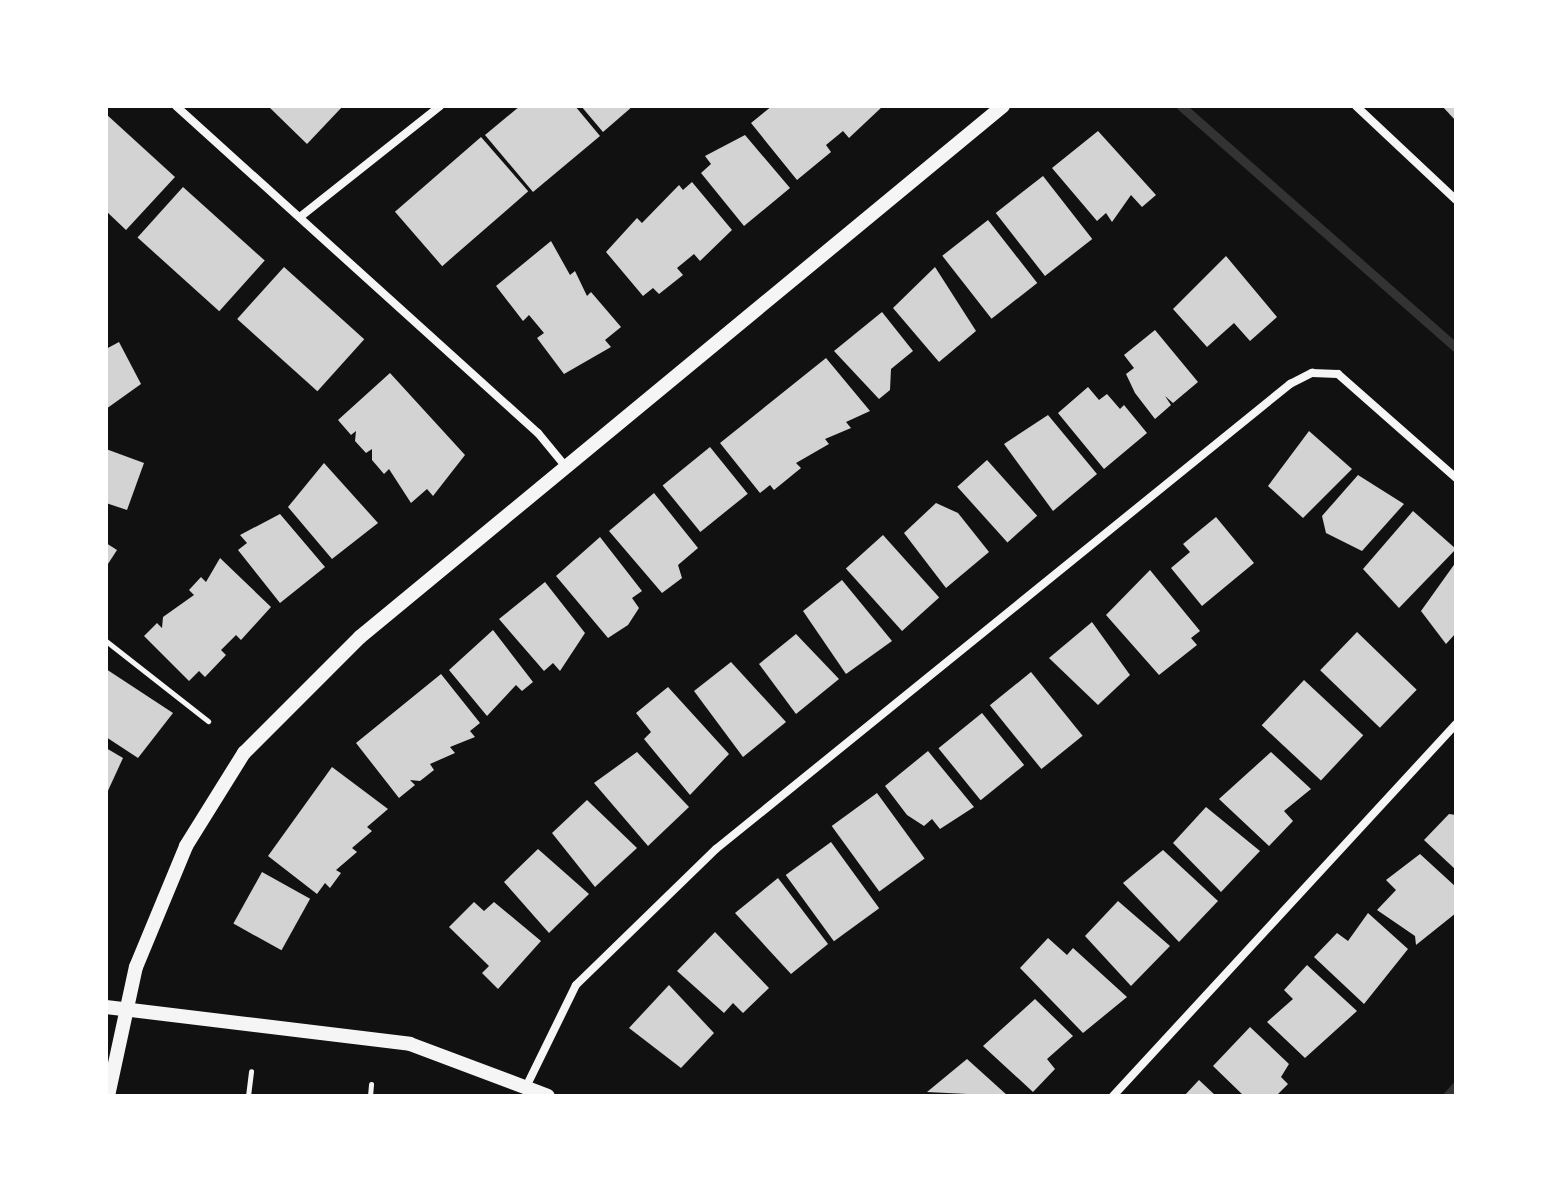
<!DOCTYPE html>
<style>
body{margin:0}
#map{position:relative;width:1562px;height:1202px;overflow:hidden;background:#111;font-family:"Golos Text",sans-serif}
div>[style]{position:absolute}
.stream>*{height:9px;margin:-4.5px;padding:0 4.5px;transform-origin:4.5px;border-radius:4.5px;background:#333}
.building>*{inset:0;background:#d3d3d3;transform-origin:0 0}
.path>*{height:5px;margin:-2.5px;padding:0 2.5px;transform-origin:2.5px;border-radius:2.5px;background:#f5f5f5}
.minor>*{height:8px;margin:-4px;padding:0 4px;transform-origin:4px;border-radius:4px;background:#f5f5f5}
.tertiary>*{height:14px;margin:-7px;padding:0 7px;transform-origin:7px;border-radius:7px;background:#f5f5f5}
span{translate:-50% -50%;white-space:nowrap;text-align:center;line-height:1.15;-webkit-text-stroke:6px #fff;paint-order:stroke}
.frame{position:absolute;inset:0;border:108px solid #fff;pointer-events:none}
</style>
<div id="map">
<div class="stream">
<i style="left:1181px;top:106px;width:366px;rotate:41.3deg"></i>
<i style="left:1447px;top:1096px;width:13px;rotate:-48deg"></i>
</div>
<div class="building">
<i style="clip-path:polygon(268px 106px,343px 106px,307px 144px)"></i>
<i style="clip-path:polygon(520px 106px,575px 106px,600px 136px,533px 192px,485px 135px)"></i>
<i style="clip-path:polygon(581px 106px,633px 106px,603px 132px)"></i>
<i style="clip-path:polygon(772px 106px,779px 108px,883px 106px,849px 138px,843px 131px,826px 145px,831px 152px,797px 180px,751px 123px)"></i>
<i style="clip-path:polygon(1442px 106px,1456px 106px,1456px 121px)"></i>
<i style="clip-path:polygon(106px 114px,175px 177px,126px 230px,106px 211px)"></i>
<i style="clip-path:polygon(1098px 131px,1156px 195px,1142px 207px,1131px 195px,1112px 222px,1106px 213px,1097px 221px,1052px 168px)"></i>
<i style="clip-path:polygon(745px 135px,790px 188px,744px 226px,701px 173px,711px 164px,705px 156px)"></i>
<i style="left:481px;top:137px;width:72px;height:114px;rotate:49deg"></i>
<i style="left:1043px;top:176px;width:80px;height:60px;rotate:52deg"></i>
<i style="clip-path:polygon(692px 182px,732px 230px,700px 261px,694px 254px,677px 268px,683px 275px,659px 294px,653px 288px,643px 296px,606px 252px,637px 218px,642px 223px,679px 185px,683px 190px)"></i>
<i style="left:183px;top:187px;width:110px;height:68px;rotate:42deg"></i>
<i style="left:988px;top:220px;width:80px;height:58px;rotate:52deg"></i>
<i style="clip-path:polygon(551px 241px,570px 275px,575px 271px,587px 296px,591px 292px,621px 327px,605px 340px,611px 347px,564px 374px,537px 338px,544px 333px,529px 315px,523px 321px,496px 286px)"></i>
<i style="clip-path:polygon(1226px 256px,1277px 317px,1250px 341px,1234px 323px,1207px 347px,1173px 309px)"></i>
<i style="left:284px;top:267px;width:108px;height:70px;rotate:42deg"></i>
<i style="clip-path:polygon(935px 267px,976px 331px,939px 362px,893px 308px)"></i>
<i style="clip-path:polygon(882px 312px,913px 351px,891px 369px,890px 390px,879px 399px,834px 351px)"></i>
<i style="clip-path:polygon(1155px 330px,1198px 382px,1173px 403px,1165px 396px,1171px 405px,1155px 419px,1135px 393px,1126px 374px,1134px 368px,1124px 355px)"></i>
<i style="clip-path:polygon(119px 342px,141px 384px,106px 409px,106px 349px)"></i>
<i style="clip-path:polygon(826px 358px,870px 411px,846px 422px,851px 428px,825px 439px,829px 444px,796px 463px,801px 468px,774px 490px,770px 485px,760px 493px,720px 443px)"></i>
<i style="clip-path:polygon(390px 373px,465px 455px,433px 496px,427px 489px,411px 503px,389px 469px,384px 474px,372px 460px,372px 449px,366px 453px,355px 441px,356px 431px,351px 435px,338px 420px)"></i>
<i style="clip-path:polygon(1088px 387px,1099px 400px,1107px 394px,1120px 409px,1124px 405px,1147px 433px,1104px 469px,1058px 413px)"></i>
<i style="clip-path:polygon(1048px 415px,1097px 474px,1053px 511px,1004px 444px)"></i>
<i style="clip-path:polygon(1309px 431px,1352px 469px,1303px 518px,1268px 486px)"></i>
<i style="left:710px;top:447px;width:60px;height:61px;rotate:51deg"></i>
<i style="clip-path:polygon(106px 449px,144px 463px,127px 510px,106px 503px)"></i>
<i style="left:987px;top:460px;width:75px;height:40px;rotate:48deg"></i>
<i style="clip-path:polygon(324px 463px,378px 523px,332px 559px,288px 507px)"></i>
<i style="clip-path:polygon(1358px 475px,1404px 504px,1362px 551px,1326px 533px,1322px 516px)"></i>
<i style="clip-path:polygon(654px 493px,698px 548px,678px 565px,682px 578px,662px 593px,609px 531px)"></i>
<i style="clip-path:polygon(936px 503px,958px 513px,989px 552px,946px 588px,904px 533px)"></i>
<i style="clip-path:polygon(1413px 511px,1456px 549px,1399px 608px,1363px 569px)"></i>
<i style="clip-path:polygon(280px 514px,325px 567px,280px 603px,238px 550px,247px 543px,240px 535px)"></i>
<i style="clip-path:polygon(1216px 517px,1254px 563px,1202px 606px,1171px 568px,1190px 552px,1183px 544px)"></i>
<i style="left:883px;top:535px;width:84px;height:50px;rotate:48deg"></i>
<i style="clip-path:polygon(600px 537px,642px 591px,632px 598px,639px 608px,628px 625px,608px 638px,556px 576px)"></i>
<i style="clip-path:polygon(106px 543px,117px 550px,106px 567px)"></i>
<i style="clip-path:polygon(220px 558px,271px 607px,241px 640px,236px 635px,221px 650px,226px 655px,205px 677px,199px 671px,189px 681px,144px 636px,157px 623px,162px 628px,163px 617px,194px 595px,189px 590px,201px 577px,206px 582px)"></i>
<i style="clip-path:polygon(1456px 562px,1456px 633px,1446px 644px,1421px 611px)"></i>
<i style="clip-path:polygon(1150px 570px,1200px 631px,1191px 638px,1197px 645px,1159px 675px,1106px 615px)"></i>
<i style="clip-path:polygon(842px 580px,892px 641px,846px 674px,803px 611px)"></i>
<i style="clip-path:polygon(545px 582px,585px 633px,560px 671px,553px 663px,544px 671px,499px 619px)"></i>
<i style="clip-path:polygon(1092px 622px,1130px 675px,1098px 705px,1049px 658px)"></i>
<i style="clip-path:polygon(493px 630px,533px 682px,522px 691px,516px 685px,487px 716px,449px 670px)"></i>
<i style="left:1357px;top:632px;width:83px;height:53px;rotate:44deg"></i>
<i style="clip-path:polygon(796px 634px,839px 679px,796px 714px,759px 664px)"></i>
<i style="clip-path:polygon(731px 662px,786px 722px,743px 757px,694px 691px)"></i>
<i style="clip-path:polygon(106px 669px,173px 713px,138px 758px,106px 737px)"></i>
<i style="left:1031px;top:672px;width:82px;height:53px;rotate:51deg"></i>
<i style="clip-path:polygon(441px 674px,480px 723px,470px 731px,475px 737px,450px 747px,455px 753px,430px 764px,434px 770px,420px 781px,410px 780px,415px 785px,399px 798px,356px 743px)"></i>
<i style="left:1304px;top:680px;width:81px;height:62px;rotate:43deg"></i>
<i style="clip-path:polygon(668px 687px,729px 754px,690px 795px,644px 739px,651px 732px,636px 713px)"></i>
<i style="left:982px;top:713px;width:67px;height:56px;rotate:51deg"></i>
<i style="clip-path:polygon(106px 748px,123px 758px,106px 795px)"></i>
<i style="clip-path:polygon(928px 751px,974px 807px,940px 829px,932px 819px,924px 826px,907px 815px,885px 786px)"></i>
<i style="clip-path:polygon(637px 752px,689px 807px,648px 846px,594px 783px)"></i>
<i style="clip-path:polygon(1271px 752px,1311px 789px,1284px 811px,1293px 821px,1269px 846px,1219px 799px)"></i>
<i style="clip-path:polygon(332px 767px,388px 809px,367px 827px,372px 831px,352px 848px,357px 852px,336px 870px,341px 873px,330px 888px,325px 883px,317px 894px,268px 856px)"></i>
<i style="left:877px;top:793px;width:81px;height:56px;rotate:54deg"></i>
<i style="clip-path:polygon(587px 800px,637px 848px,595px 887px,552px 833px)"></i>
<i style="clip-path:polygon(1206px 807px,1260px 851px,1221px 892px,1173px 843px)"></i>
<i style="clip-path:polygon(1449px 814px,1456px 815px,1456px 870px,1424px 840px)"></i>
<i style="left:831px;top:842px;width:82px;height:56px;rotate:54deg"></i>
<i style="clip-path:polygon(538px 849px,589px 894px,549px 933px,504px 882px)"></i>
<i style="clip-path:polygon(1163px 850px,1218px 901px,1179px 942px,1123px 883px)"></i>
<i style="clip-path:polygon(1420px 854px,1456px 887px,1456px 913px,1416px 945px,1415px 936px,1377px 910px,1396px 890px,1386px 880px)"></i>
<i style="left:262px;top:872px;width:55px;height:59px;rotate:29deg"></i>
<i style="clip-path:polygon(778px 878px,828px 944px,791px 974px,735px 913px)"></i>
<i style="clip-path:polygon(1118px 901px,1170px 946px,1131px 986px,1085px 936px)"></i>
<i style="clip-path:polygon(474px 902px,484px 911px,494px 902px,541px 941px,498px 989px,482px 973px,489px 966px,449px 927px)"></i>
<i style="clip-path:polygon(1368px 913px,1408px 949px,1364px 1004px,1314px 957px,1337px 933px,1348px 941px)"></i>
<i style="clip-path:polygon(715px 932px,769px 988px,743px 1013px,733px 1003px,724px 1013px,677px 971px)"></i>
<i style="clip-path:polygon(1048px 938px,1067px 955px,1073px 948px,1127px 997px,1083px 1033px,1020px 968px)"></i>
<i style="clip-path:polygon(1307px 965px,1357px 1011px,1305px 1058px,1267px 1022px,1293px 999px,1284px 990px)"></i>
<i style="clip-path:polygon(669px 985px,714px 1033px,681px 1068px,629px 1028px)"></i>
<i style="clip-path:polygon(1035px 999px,1073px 1036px,1047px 1059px,1055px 1069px,1033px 1092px,983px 1046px)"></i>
<i style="clip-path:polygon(1250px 1027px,1289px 1064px,1281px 1077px,1288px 1084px,1276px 1096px,1244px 1096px,1213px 1066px)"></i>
<i style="clip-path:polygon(967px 1059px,1008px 1096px,927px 1092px)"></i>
<i style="clip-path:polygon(1199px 1080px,1216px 1096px,1184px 1096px)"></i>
</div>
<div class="path">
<i style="left:106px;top:641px;width:130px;rotate:38.1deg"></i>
<i style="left:248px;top:1096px;width:25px;rotate:-83deg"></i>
<i style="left:370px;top:1096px;width:12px;rotate:-85deg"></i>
</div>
<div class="minor">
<i style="left:176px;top:106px;width:488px;rotate:42.1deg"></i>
<i style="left:538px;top:433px;width:44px;rotate:50.5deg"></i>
<i style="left:1356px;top:106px;width:137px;rotate:43.2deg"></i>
<i style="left:300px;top:217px;width:179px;rotate:-38.4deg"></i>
<i style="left:527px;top:1085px;width:111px;rotate:-63.9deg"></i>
<i style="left:576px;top:985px;width:195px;rotate:-44.2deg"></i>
<i style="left:716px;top:849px;width:739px;rotate:-39.01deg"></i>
<i style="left:1290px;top:384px;width:25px;rotate:-27deg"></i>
<i style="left:1312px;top:373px;width:26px;rotate:2deg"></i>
<i style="left:1338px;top:374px;width:157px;rotate:41.4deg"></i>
<i style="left:1113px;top:1096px;width:506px;rotate:-47.32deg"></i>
</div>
<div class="tertiary">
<i style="left:106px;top:1007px;width:306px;rotate:6.9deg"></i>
<i style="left:410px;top:1044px;width:147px;rotate:20.6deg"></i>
<i style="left:108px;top:1096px;width:132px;rotate:-77.8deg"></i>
<i style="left:136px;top:967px;width:131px;rotate:-67.5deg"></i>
<i style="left:186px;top:846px;width:110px;rotate:-58.1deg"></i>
<i style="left:244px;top:753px;width:164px;rotate:-45deg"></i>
<i style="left:360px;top:637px;width:834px;rotate:-39.55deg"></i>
</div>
<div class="frame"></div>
</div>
